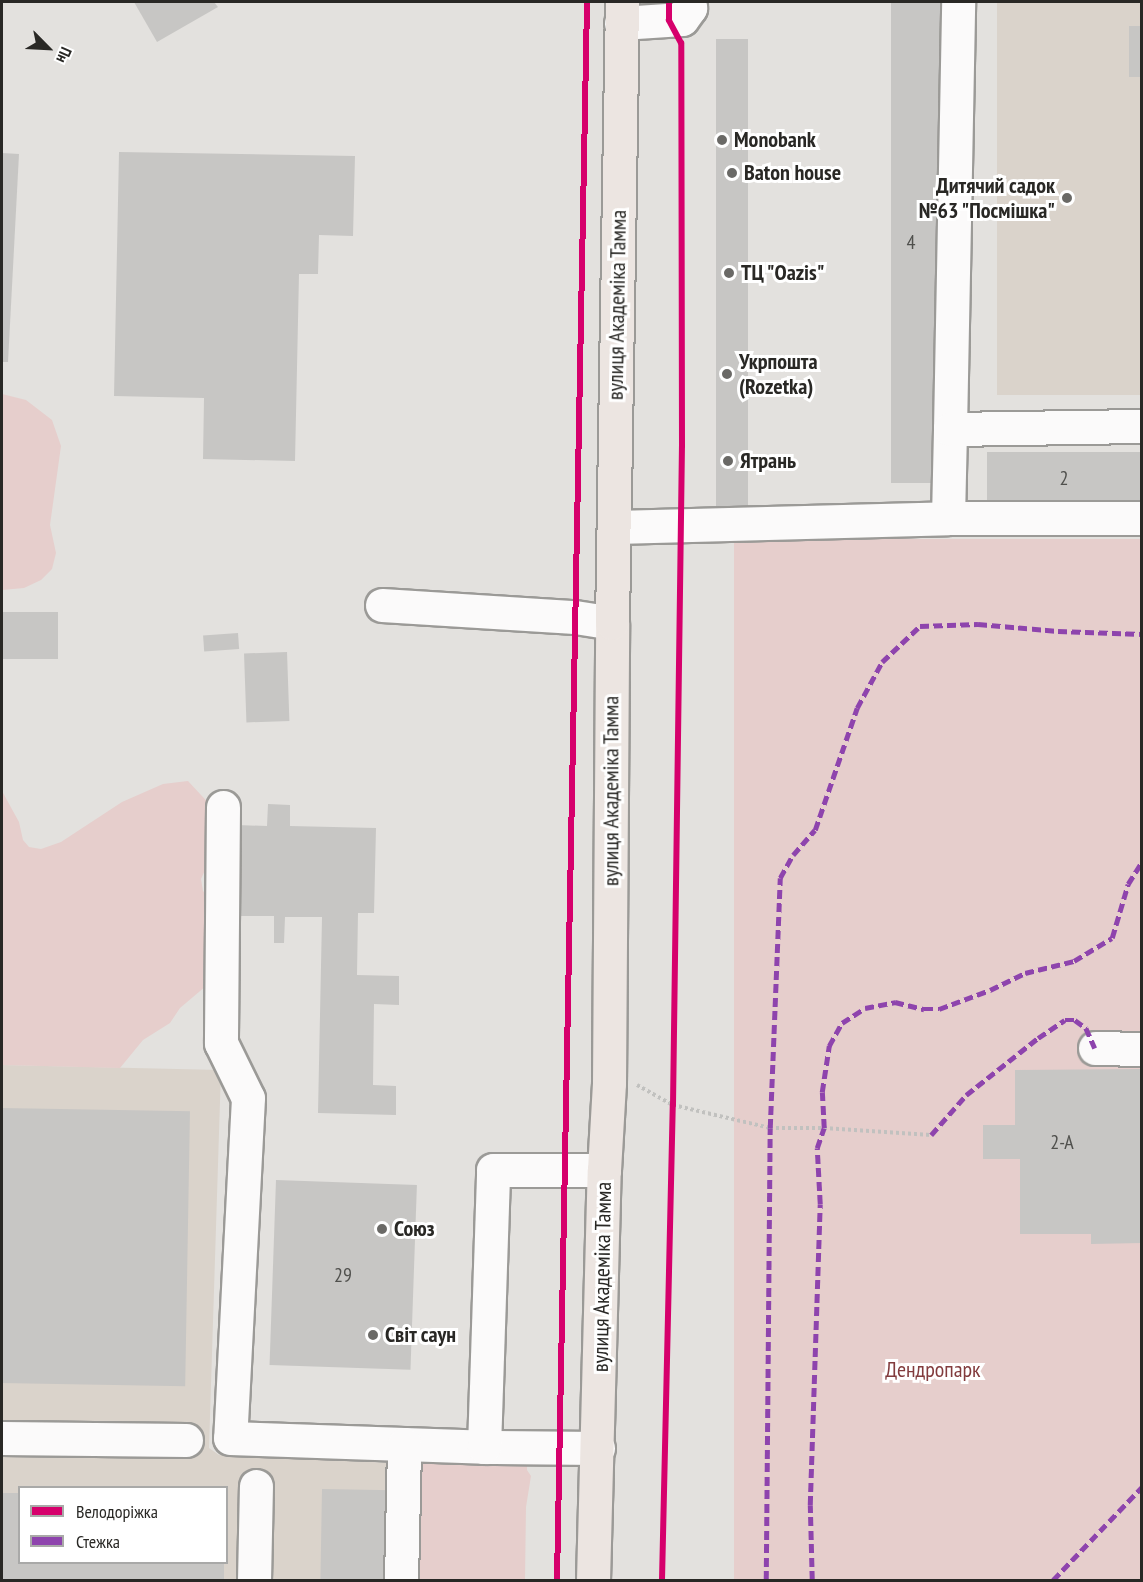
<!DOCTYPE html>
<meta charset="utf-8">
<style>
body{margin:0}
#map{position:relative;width:1143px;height:1582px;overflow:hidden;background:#e3e1de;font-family:"PT Sans Narrow",sans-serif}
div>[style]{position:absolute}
.built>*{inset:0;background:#dad3cb;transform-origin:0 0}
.green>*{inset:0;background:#e6cecc;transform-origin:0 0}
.building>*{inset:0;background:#c7c6c4;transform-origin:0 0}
.path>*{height:4px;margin-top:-2px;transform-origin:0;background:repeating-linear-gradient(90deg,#c1c1bf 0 3px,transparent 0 6px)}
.roads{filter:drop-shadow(2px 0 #9b9a97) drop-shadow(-2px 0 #9b9a97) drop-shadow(0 2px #9b9a97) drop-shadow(0 -2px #9b9a97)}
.minor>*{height:33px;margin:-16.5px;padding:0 16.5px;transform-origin:16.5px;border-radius:16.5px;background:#fbfafa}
.major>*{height:33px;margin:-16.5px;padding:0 16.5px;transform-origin:16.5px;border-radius:16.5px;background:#ece5e1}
.quiet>*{height:4.5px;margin-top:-2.25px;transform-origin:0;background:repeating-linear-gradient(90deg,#8e44ad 0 9px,transparent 0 13.5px)}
.cycleway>*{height:6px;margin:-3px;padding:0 3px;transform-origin:3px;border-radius:3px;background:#d6006c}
.dots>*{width:16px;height:16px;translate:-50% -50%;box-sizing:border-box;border:3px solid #fff;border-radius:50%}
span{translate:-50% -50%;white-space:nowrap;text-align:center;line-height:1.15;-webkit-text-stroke:6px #fff;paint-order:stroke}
.number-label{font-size:20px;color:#50504d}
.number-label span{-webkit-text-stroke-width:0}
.poi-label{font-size:22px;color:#292825;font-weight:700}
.left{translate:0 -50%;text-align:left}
.right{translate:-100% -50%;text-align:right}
.street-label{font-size:22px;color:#292825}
.park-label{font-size:22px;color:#823b3d}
.frame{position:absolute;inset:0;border:3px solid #292825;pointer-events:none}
.legend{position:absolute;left:18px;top:1486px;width:210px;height:78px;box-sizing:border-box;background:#fff;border:2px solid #a9a9a8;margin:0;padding:8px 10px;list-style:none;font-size:18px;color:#292825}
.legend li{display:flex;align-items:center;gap:12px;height:30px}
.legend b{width:30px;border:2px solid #a9a9a8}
.north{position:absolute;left:18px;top:18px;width:60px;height:60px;-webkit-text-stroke:4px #fff;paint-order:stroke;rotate:114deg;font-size:16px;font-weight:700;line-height:24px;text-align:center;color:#292825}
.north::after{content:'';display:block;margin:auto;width:21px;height:27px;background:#292825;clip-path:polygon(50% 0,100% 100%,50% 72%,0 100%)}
</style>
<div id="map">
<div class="built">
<i style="left:997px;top:2px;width:144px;height:393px"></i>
<i style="clip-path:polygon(evenodd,2px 1065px,221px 1070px,209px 1448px,219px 1455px,393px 1463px,391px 1580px,2px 1580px,2px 1065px,20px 1488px,226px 1488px,226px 1562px,20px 1562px,20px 1488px)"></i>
</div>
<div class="green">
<i style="clip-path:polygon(2px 394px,26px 400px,52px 420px,61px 446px,50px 525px,56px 553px,52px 569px,41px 580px,24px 588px,2px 590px)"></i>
<i style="left:734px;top:539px;width:407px;height:1041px"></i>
<i style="clip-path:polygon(188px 781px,215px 810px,215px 848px,201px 879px,203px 891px,218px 906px,206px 986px,180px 1008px,170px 1023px,143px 1040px,120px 1068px,2px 1065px,2px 791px,19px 822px,23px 840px,29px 847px,41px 849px,61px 842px,122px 802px,163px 784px)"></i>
<i style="clip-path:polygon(413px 1453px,527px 1459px,527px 1470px,531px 1476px,526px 1507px,525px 1580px,408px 1580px)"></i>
</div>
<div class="building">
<i style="clip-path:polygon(134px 2px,214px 2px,218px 7px,157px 42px)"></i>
<i style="left:891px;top:2px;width:49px;height:481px"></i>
<i style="left:1129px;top:26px;width:13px;height:51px"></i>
<i style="left:716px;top:39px;width:32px;height:467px"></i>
<i style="clip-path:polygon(119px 152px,355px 156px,353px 236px,319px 235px,318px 274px,299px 274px,295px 461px,203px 459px,204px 398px,114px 396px)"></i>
<i style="clip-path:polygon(2px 153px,19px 154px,8px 362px,2px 362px)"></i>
<i style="left:1142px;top:452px;width:51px;height:155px;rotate:90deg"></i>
<i style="left:58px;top:612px;width:47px;height:56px;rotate:90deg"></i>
<i style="left:238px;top:633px;width:16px;height:35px;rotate:86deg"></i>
<i style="left:287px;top:652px;width:69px;height:43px;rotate:88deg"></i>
<i style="clip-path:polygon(268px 804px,290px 805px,290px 826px,376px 828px,374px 913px,358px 913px,357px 975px,399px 976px,399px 1005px,374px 1004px,373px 1085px,396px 1086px,396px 1115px,318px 1113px,322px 917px,285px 917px,284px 943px,274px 943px,274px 916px,236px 916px,237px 825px,267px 826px)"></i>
<i style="clip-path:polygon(1142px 1069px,1142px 1243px,1091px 1244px,1091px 1234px,1020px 1234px,1020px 1159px,983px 1159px,983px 1125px,1015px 1125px,1015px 1070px)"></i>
<i style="left:2px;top:1108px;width:188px;height:275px;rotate:1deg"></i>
<i style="left:276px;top:1180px;width:141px;height:185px;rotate:2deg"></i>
<i style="left:322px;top:1489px;width:71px;height:91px;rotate:1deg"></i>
<i style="clip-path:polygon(2px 1493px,20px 1493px,20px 1562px,224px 1562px,224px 1580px,2px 1580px)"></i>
</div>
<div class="path">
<i style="left:637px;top:1085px;width:41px;rotate:29.1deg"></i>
<i style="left:673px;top:1105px;width:100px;rotate:13.3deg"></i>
<i style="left:770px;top:1128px;width:54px"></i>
<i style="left:824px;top:1128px;width:107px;rotate:3.7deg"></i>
</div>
<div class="roads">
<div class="minor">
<i style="left:621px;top:23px;width:61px;rotate:-3.8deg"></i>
<i style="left:682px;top:19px;width:14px;rotate:-54deg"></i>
<i style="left:690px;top:8px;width:6px;rotate:-99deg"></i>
<i style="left:950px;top:429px;width:427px;rotate:-88.9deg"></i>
<i style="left:948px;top:518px;width:89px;rotate:-88.7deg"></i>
<i style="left:950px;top:429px;width:192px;rotate:-0.9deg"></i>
<i style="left:615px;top:527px;width:333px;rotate:-1.5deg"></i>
<i style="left:948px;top:518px;width:194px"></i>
<i style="left:382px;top:605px;width:193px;rotate:3.6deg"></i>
<i style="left:575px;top:617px;width:37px;rotate:9deg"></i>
<i style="left:223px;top:807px;width:236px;rotate:90.5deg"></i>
<i style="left:221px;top:1043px;width:61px;rotate:63.9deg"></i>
<i style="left:248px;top:1098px;width:340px;rotate:93deg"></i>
<i style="left:230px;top:1438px;width:254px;rotate:2deg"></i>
<i style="left:1095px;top:1048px;width:47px;rotate:1.2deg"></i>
<i style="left:2px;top:1438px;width:184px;rotate:0.6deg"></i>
<i style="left:598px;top:1448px;width:114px;rotate:-179.5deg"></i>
<i style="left:484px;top:1447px;width:277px;rotate:-88.1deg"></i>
<i style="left:493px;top:1170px;width:111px"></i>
<i style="left:254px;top:1580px;width:94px;rotate:-88.8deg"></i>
<i style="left:401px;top:1580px;width:136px;rotate:-88.7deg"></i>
</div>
<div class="major">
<i style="left:593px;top:1580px;width:410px;rotate:-88.5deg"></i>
<i style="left:604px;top:1170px;width:87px;rotate:-86.7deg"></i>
<i style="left:609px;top:1083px;width:460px;rotate:-89.6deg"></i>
<i style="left:612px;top:623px;width:621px;rotate:-89.08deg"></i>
</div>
</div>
<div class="quiet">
<i style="left:931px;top:1135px;width:53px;rotate:-48.8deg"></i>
<i style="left:966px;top:1095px;width:92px;rotate:-38.4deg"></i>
<i style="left:1038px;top:1038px;width:32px;rotate:-34deg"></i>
<i style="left:1065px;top:1020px;width:10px"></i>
<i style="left:1075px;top:1020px;width:14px;rotate:36deg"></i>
<i style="left:1086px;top:1028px;width:22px;rotate:66deg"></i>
<i style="left:766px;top:1580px;width:452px;rotate:-89.5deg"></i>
<i style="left:770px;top:1128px;width:250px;rotate:-87.7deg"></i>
<i style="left:780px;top:878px;width:26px;rotate:-61deg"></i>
<i style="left:793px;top:855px;width:33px;rotate:-49deg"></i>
<i style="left:815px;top:830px;width:129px;rotate:-71deg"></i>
<i style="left:857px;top:708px;width:52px;rotate:-61.5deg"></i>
<i style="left:882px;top:662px;width:52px;rotate:-43.5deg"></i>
<i style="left:920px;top:626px;width:58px;rotate:-2deg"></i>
<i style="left:978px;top:624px;width:80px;rotate:5deg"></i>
<i style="left:1058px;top:631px;width:84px;rotate:2deg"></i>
<i style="left:812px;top:1580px;width:75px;rotate:-91.5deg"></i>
<i style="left:810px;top:1505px;width:301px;rotate:-88.1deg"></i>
<i style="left:820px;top:1204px;width:56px;rotate:-93.1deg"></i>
<i style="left:817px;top:1148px;width:21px;rotate:-71deg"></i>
<i style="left:824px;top:1128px;width:36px;rotate:-93deg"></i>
<i style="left:822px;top:1092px;width:47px;rotate:-81.3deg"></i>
<i style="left:829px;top:1046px;width:26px;rotate:-61deg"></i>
<i style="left:842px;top:1023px;width:27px;rotate:-33deg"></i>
<i style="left:865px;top:1008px;width:31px;rotate:-11deg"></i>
<i style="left:895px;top:1002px;width:30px;rotate:14deg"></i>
<i style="left:924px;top:1009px;width:15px"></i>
<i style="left:939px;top:1009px;width:54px;rotate:-20.4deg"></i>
<i style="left:990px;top:990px;width:39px;rotate:-26deg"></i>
<i style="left:1025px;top:973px;width:50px;rotate:-13.8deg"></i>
<i style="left:1074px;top:961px;width:44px;rotate:-31.2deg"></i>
<i style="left:1112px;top:938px;width:56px;rotate:-73.5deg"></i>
<i style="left:1128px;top:884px;width:26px;rotate:-58deg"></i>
<i style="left:1053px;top:1580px;width:129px;rotate:-46.3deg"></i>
</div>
<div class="cycleway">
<i style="left:557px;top:1580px;width:1578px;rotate:-88.91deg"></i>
<i style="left:662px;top:1580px;width:475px;rotate:-88.7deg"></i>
<i style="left:673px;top:1105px;width:659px;rotate:-89.22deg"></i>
<i style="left:682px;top:446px;width:403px;rotate:-90.1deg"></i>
<i style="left:681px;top:43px;width:26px;rotate:-118deg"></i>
<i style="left:669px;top:20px;width:18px;rotate:-90deg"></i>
</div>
<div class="dots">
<i style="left:722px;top:140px;background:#6a6966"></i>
<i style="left:732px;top:173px;background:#6a6966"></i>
<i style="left:1067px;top:198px;background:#6a6966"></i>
<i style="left:729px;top:273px;background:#6a6966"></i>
<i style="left:727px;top:374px;background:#6a6966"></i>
<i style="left:728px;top:461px;background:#6a6966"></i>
<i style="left:382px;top:1229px;background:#6a6966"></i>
<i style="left:373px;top:1335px;background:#6a6966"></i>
</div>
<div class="number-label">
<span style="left:911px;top:242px">4</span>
<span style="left:1064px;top:478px">2</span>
<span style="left:1062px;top:1142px">2-А</span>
<span style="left:343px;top:1275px">29</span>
</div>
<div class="poi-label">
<span class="left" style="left:734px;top:140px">Monobank</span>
<span class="left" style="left:744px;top:173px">Baton house</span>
<span class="right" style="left:1055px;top:198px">Дитячий садок<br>№63 "Посмішка"</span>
<span class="left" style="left:741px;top:273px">ТЦ "Oazis"</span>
<span class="left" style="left:739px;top:374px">Укрпошта<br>(Rozetka)</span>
<span class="left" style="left:740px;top:461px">Ятрань</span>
<span class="left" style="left:394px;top:1229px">Союз</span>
<span class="left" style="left:385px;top:1335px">Світ саун</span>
</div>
<div class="street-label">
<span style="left:617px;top:305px;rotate:-89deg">вулиця Академіка Тамма</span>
<span style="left:611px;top:791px;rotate:-90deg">вулиця Академіка Тамма</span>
<span style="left:602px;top:1277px;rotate:-89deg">вулиця Академіка Тамма</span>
</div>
<div class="park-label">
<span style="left:933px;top:1370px">Дендропарк</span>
</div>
<div class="frame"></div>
<ul class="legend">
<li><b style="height:8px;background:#d6006c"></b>Велодоріжка</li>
<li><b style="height:8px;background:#8e44ad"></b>Стежка</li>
</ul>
<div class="north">Пн</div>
</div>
